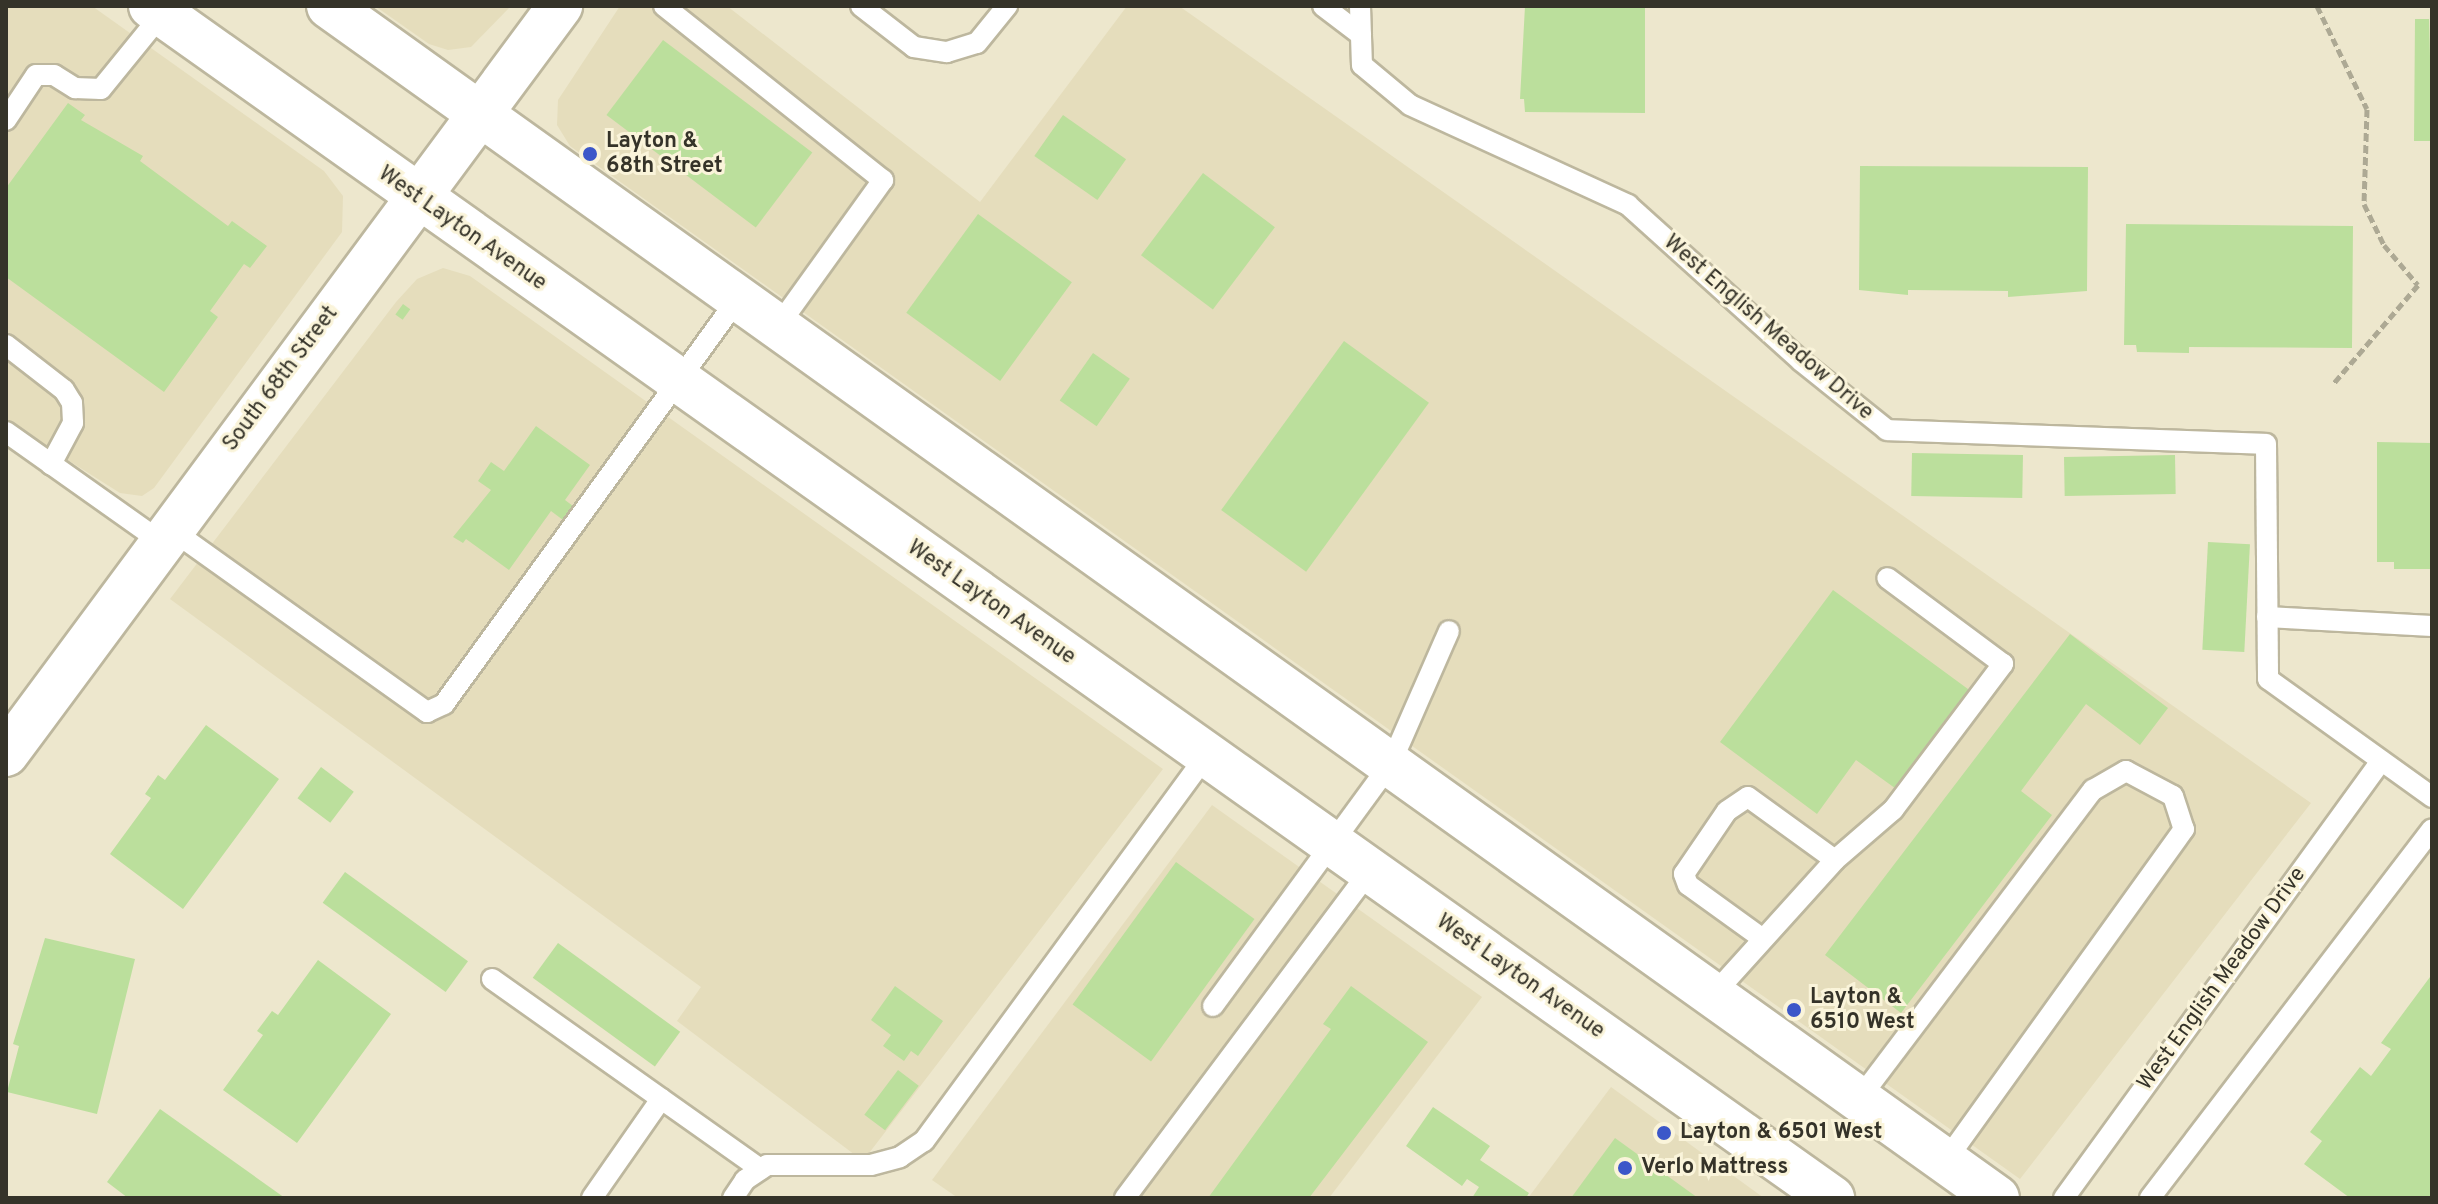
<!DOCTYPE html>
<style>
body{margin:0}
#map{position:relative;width:2438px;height:1204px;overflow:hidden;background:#ede7cd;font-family:Overpass,sans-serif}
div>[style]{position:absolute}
.built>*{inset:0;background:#e5ddbc}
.building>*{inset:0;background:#bbdf9c;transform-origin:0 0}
.path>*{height:5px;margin-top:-2.5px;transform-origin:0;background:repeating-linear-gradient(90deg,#ada994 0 8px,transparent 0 12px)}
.roads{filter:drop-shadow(2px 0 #bdb79e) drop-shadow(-2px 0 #bdb79e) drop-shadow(0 2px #bdb79e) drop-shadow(0 -2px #bdb79e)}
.lane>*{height:20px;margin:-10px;padding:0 10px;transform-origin:10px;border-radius:10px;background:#fff}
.secondary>*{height:44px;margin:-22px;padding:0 22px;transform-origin:22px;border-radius:22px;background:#fff}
.dots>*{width:22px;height:22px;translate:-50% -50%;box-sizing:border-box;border:4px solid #faf4da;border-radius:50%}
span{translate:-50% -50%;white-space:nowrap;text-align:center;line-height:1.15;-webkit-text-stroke:6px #faf4da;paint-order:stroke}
.poi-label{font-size:22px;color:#353329;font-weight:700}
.left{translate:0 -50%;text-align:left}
.street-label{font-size:22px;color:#353329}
.frame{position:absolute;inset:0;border:8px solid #353329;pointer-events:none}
</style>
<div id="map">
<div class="built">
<i style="clip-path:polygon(6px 6px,92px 6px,324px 171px,343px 196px,342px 232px,154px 488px,142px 496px,120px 493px,6px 421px)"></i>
<i style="clip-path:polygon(375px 6px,511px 6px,471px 47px,448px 50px,429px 44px)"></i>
<i style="clip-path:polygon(620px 6px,727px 6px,980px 202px,1127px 6px,1179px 6px,2311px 803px,2020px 1179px,570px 146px,557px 125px,558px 100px)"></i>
<i style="clip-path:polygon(443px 268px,470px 276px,1163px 769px,863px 1161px,677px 1021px,701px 987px,170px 599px,396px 302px,417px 279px)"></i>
<i style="clip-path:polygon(1212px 805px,1482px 997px,1329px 1198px,958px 1198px,932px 1180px)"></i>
<i style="clip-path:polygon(1611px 1087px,1764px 1198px,1528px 1198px)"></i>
</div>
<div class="building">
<i style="clip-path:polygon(1525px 6px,1645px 6px,1645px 113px,1525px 112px,1524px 99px,1520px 99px)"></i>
<i style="clip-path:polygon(2429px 15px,2432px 141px,2414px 141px,2415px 19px,2429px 19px)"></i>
<i style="left:663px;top:40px;width:187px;height:94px;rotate:37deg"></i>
<i style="clip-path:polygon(68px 103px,85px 115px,81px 120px,143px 156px,140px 161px,228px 226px,232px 221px,267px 246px,250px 268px,244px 264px,210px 311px,218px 317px,164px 392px,6px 277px,6px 188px)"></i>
<i style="left:1063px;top:115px;width:77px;height:50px;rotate:35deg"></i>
<i style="clip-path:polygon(1860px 166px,2088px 167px,2087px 291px,2008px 297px,2008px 291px,1908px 290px,1908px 295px,1859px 290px)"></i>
<i style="left:1203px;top:173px;width:90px;height:103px;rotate:37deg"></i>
<i style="left:978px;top:214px;width:116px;height:122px;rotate:36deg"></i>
<i style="clip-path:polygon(2126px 224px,2353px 226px,2352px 348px,2189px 347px,2189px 353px,2137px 352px,2136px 345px,2124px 345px)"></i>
<i style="left:403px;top:304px;width:9px;height:13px;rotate:36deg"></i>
<i style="left:1344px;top:341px;width:105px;height:209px;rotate:36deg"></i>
<i style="left:1093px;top:353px;width:45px;height:58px;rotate:35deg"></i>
<i style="clip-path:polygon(536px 426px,590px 465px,565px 500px,577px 509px,567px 523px,551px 511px,509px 570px,466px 539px,463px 543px,453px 537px,491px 490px,478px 481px,491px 462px,504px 471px)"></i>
<i style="clip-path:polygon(2377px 442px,2432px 443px,2432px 569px,2394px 569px,2394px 562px,2377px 562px)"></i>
<i style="left:1912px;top:453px;width:111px;height:43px;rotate:1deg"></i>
<i style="left:2175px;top:455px;width:39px;height:111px;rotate:89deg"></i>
<i style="left:2208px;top:542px;width:42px;height:108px;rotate:3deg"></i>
<i style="clip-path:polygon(1833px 590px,1972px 692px,1899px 791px,1856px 760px,1817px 814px,1720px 742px)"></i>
<i style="clip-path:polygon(2070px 634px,2168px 708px,2140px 745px,2086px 704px,2021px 791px,2052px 815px,1901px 1013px,1825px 955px)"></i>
<i style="clip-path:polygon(206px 725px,279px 779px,183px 909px,110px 854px,151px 798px,145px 794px,158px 775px,165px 780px)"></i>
<i style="left:321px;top:767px;width:41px;height:39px;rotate:37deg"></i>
<i style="left:1176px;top:862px;width:97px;height:176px;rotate:36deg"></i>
<i style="left:345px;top:872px;width:152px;height:38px;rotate:36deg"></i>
<i style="clip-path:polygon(45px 938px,135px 959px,97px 1114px,7px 1092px,19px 1046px,13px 1044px)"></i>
<i style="left:558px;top:943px;width:151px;height:43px;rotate:36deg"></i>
<i style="clip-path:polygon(318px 960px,391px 1014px,297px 1143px,223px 1090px,263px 1035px,257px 1031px,272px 1011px,278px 1015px)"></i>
<i style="clip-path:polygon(2430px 977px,2432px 1198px,2350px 1198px,2304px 1164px,2322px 1141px,2310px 1132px,2360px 1067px,2371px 1076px,2391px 1049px,2381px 1043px)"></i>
<i style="clip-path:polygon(895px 986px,943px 1021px,918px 1056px,911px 1051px,904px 1061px,883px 1046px,891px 1035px,871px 1020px)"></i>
<i style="clip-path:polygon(1351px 986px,1428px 1042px,1309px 1198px,1208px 1198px,1331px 1029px,1323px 1024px)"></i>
<i style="left:898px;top:1070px;width:26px;height:56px;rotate:37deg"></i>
<i style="clip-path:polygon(1433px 1107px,1490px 1146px,1480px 1160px,1529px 1193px,1526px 1198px,1472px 1198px,1479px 1187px,1467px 1179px,1462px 1186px,1406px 1146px)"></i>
<i style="clip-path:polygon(160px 1109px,285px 1198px,128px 1198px,107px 1182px)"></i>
<i style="clip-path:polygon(1615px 1138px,1698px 1198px,1571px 1198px)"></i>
</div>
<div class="path">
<i style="left:2317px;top:6px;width:114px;rotate:64.1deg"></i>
<i style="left:2367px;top:109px;width:95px;rotate:91.8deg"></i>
<i style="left:2364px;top:204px;width:46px;rotate:64deg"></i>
<i style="left:2384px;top:245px;width:52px;rotate:49.6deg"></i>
<i style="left:2418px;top:285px;width:129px;rotate:130.6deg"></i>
</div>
<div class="roads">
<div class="lane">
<i style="left:664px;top:6px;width:280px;rotate:38.5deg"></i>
<i style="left:883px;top:180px;width:180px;rotate:125.7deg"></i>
<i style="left:861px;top:6px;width:67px;rotate:37.7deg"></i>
<i style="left:914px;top:47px;width:33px;rotate:9deg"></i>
<i style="left:947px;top:52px;width:31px;rotate:-17deg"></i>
<i style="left:977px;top:43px;width:48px;rotate:-51deg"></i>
<i style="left:1323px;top:6px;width:48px;rotate:37.3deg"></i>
<i style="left:1360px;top:6px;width:59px;rotate:88.1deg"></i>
<i style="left:1362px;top:65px;width:62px;rotate:39.8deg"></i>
<i style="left:1410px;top:105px;width:240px;rotate:24.6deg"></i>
<i style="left:1628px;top:205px;width:233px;rotate:42deg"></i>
<i style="left:1801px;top:361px;width:110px;rotate:38.7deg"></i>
<i style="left:1887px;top:430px;width:379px;rotate:2.1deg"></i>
<i style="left:2266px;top:444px;width:235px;rotate:89.5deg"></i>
<i style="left:2268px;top:679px;width:202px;rotate:35.7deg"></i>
<i style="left:6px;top:120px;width:54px;rotate:-56.3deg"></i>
<i style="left:36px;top:75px;width:18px"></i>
<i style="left:54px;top:75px;width:25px;rotate:32deg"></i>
<i style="left:75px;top:88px;width:26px;rotate:2deg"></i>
<i style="left:101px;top:89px;width:97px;rotate:-50.9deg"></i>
<i style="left:6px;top:345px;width:73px;rotate:37.8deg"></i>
<i style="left:64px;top:390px;width:15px;rotate:58deg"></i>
<i style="left:72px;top:403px;width:20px;rotate:87deg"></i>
<i style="left:73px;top:423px;width:47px;rotate:118.2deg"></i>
<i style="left:6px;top:432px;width:189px;rotate:35.3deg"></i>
<i style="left:169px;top:528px;width:317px;rotate:35.5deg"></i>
<i style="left:427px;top:712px;width:19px;rotate:-25deg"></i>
<i style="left:444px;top:704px;width:503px;rotate:-54.06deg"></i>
<i style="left:2267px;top:617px;width:165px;rotate:3.1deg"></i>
<i style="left:1763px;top:939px;width:92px;rotate:-144.2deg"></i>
<i style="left:1688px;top:885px;width:12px;rotate:-110deg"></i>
<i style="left:1684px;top:874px;width:76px;rotate:-55.7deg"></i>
<i style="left:1727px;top:811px;width:25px;rotate:-34deg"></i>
<i style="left:1748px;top:797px;width:107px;rotate:35.9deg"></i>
<i style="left:492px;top:979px;width:329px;rotate:35.3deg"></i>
<i style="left:1713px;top:995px;width:182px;rotate:-47.9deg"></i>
<i style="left:1835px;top:860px;width:77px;rotate:-40.8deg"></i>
<i style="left:1893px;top:810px;width:183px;rotate:-53deg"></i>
<i style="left:2003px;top:664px;width:144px;rotate:-143.4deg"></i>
<i style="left:1213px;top:1006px;width:301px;rotate:-53.8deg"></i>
<i style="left:1391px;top:763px;width:144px;rotate:-66.3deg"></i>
<i style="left:1859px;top:1099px;width:388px;rotate:-52.9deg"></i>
<i style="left:2093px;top:790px;width:38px;rotate:-30deg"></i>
<i style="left:2126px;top:771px;width:53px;rotate:28deg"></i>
<i style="left:2173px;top:796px;width:35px;rotate:72deg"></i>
<i style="left:2184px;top:829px;width:409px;rotate:125.7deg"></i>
<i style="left:592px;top:1198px;width:121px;rotate:-55.1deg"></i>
<i style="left:733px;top:1198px;width:22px;rotate:-56deg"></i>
<i style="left:745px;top:1180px;width:27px;rotate:-34deg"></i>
<i style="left:767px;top:1165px;width:104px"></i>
<i style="left:871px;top:1165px;width:30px;rotate:-15deg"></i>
<i style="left:900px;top:1157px;width:29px;rotate:-34deg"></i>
<i style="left:924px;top:1141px;width:477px;rotate:-53.8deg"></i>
<i style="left:1125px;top:1198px;width:409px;rotate:-53.2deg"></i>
<i style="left:2064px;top:1198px;width:540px;rotate:-54.04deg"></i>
<i style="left:2150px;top:1198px;width:464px;rotate:-52.6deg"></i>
</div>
<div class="secondary">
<i style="left:151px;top:6px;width:2061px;rotate:35.34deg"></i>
<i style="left:329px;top:6px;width:2050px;rotate:35.55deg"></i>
<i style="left:6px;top:754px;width:931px;rotate:-53.47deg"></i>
</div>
</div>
<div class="dots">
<i style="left:590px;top:154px;background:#3c57c9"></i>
<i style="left:1794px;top:1010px;background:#3c57c9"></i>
<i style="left:1664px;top:1133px;background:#3c57c9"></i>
<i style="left:1625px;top:1168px;background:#3c57c9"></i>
</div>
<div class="poi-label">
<span class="left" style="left:606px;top:154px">Layton &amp;<br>68th Street</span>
<span class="left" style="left:1810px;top:1010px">Layton &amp;<br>6510 West</span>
<span class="left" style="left:1680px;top:1133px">Layton &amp; 6501 West</span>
<span class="left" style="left:1641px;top:1168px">Verlo Mattress</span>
</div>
<div class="street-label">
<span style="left:462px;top:229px;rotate:35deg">West Layton Avenue</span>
<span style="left:1768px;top:328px;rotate:41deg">West English Meadow Drive</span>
<span style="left:281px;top:379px;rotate:-53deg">South 68th Street</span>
<span style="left:991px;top:603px;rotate:35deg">West Layton Avenue</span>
<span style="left:1520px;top:977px;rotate:35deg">West Layton Avenue</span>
<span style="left:2222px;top:979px;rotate:-54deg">West English Meadow Drive</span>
</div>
<div class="frame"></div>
</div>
